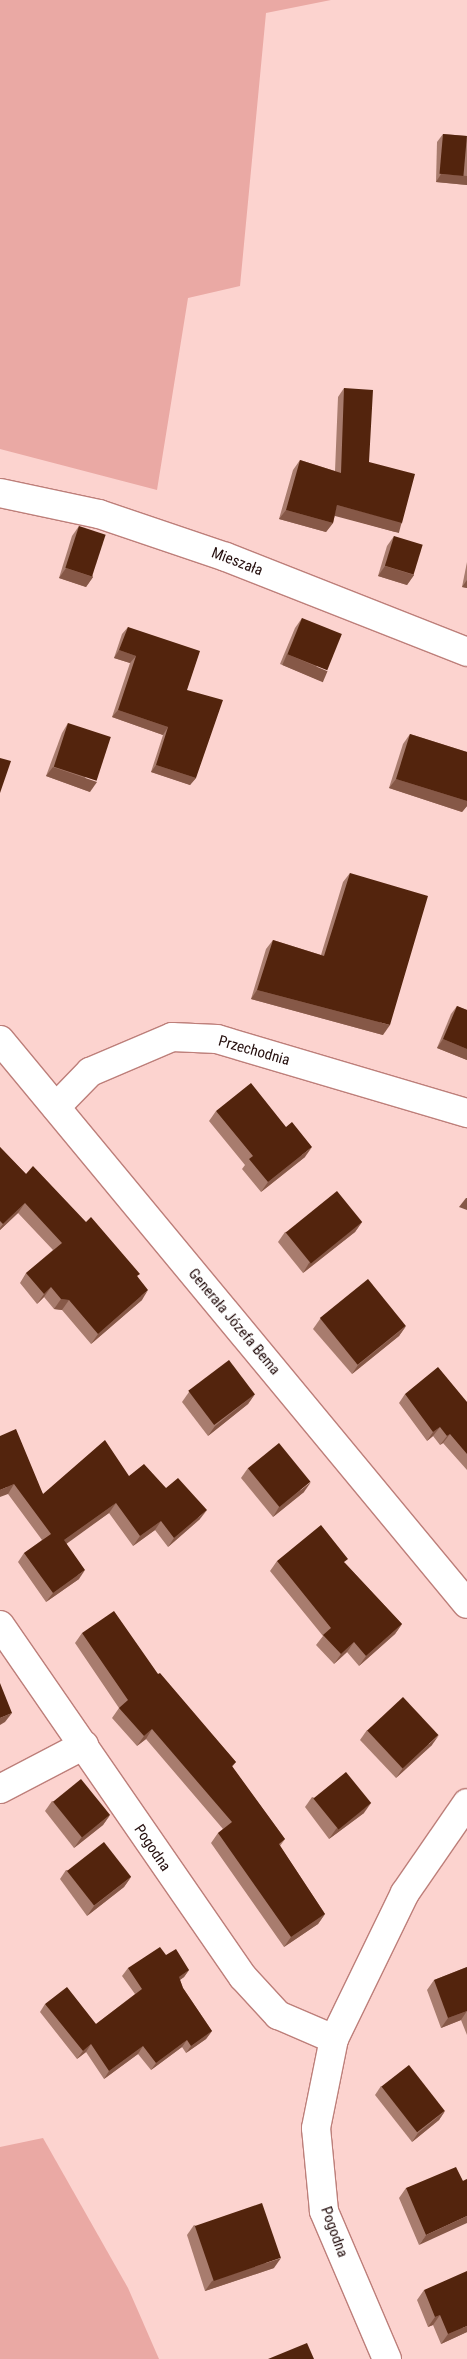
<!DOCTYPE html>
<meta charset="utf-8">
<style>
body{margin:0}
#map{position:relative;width:467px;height:2359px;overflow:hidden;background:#fcd3cf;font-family:"Roboto Condensed",sans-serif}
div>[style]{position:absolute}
.green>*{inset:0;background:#eaa9a4}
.roads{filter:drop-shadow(1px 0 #bd7f7a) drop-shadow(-1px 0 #bd7f7a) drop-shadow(0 1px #bd7f7a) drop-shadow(0 -1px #bd7f7a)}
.minor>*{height:28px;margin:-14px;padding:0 14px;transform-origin:14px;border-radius:14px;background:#fff}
.wall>*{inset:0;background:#a87c6e}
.shaded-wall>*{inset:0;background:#865847;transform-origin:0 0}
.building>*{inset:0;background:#53240d;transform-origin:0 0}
span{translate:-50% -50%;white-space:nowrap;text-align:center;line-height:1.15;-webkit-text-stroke:5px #fff;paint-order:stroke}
.street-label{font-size:15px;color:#230d0c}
</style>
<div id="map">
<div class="green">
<i style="clip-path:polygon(0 0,331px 0,266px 13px,240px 286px,188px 298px,157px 490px,0 449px)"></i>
<i style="clip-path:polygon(43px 2138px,128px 2288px,159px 2359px,0 2359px,0 2147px)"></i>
</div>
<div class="roads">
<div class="minor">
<i style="left:0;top:493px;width:101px;rotate:12deg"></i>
<i style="left:99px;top:514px;width:134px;rotate:18.7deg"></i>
<i style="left:226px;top:557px;width:259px;rotate:21.5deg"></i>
<i style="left:0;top:1040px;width:732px;rotate:50.37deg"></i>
<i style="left:56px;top:1107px;width:49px;rotate:-45.8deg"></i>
<i style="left:90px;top:1072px;width:89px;rotate:-23.1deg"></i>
<i style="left:172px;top:1037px;width:45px;rotate:2.5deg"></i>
<i style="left:217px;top:1039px;width:261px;rotate:16.5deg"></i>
<i style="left:0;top:1625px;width:428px;rotate:55.4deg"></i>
<i style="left:243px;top:1977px;width:52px;rotate:47.4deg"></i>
<i style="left:278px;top:2015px;width:61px;rotate:23.2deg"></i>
<i style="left:0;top:1789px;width:95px;rotate:-27.6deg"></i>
<i style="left:387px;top:2359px;width:161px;rotate:-113.1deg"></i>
<i style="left:324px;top:2211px;width:83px;rotate:-95.5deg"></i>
<i style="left:316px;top:2128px;width:91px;rotate:-78.6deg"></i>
<i style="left:334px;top:2039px;width:162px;rotate:-64.1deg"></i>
<i style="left:405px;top:1893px;width:109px;rotate:-55.4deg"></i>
</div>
</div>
<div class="wall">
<i style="clip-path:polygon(443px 134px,467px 136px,467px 185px,436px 182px,437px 142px)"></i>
<i style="clip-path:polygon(344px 388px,369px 462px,402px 523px,395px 532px,335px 515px,333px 523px,326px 532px,279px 519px,293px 470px,300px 460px,335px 471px,338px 397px)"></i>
<i style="clip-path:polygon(79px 526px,93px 577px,86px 587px,59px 578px,72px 536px)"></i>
<i style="clip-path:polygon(394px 536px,414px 575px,407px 585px,378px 576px,387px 546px)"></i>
<i style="clip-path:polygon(467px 562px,467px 588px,462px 587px)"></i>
<i style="clip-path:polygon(302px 618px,321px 681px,280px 664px,295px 628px)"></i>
<i style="clip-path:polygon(128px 627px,187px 690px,196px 778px,190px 785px,151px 772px,163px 735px,112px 717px,130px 663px,114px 658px,122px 634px)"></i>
<i style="clip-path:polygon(68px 723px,90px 792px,46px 776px,62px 733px)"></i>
<i style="clip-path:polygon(410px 734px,467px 752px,467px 806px,462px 812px,389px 788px,403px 744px)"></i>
<i style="clip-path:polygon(350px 873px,383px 1035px,251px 999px,266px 949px,273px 940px,321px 955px,343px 882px)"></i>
<i style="clip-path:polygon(457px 1006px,467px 1010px,467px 1060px,437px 1048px,451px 1014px)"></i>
<i style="clip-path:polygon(216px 1111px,305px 1157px,261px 1192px,242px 1169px,245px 1165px,209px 1121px)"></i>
<i style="clip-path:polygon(0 1147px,26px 1174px,138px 1277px,142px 1300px,91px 1344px,62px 1310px,54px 1309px,44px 1297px,37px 1304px,20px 1283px,26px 1273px,53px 1250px,18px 1213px,0 1230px)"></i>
<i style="clip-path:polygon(362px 1222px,355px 1232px,303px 1273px,278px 1242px,285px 1232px)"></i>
<i style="clip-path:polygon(320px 1319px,406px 1326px,399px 1336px,352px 1374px,313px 1329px)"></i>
<i style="clip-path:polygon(189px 1392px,255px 1394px,248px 1404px,208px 1436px,182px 1402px)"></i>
<i style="clip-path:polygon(405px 1394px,467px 1402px,467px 1470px,443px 1443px,440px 1445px,433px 1436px,427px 1441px,399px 1403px)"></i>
<i style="clip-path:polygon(0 1436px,43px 1494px,129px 1476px,166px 1488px,200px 1519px,168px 1547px,155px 1530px,133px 1546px,109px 1513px,66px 1543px,79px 1579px,46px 1602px,18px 1562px,24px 1553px,42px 1540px,8px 1494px)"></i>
<i style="clip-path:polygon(248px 1468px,304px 1492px,273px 1517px,241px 1478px)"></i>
<i style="clip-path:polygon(277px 1561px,345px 1563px,402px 1624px,395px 1634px,359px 1666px,347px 1652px,334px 1664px,316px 1645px,323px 1636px,270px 1571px)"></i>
<i style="clip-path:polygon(82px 1633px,158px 1674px,236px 1762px,232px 1767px,285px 1839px,280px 1846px,325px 1914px,318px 1924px,284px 1947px,211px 1843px,218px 1833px,223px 1829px,146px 1739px,137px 1746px,112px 1718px,119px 1708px,75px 1643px)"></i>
<i style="clip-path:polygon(367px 1730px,432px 1745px,396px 1778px,360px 1740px)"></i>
<i style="clip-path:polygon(312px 1797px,364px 1813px,329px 1839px,305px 1807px)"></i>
<i style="clip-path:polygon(52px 1801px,110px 1815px,103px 1825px,74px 1848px,45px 1811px)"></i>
<i style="clip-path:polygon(66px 1870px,131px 1877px,124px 1887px,87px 1916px,60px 1879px)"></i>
<i style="clip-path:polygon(166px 1955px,189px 1970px,184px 1977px,180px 1980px,183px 1988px,212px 2031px,206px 2039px,186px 2053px,182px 2047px,151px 2070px,138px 2054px,104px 2079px,86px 2052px,77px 2059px,40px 2012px,45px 2004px,96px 2024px,135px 1994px,122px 1976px,128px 1968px)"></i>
<i style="clip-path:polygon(467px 1967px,467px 2035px,461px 2020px,441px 2028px,427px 1990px,434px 1980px)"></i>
<i style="clip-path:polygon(381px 2086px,445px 2111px,439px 2120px,412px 2142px,375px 2095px)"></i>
<i style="clip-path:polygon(467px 2179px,419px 2245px,399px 2198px,406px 2188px,463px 2181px)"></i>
<i style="clip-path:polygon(194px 2225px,274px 2268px,205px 2291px,187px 2235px)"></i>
<i style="clip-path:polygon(424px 2290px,467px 2332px,441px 2344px,433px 2325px,428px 2327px,417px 2300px)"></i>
</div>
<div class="shaded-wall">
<i style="clip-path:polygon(441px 174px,467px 176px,467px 185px,436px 182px)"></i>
<i style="left:337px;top:505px;width:67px;height:11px;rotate:15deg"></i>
<i style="clip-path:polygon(286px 510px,333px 523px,326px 532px,279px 519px)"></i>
<i style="clip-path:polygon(385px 566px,414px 575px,407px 585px,378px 576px)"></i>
<i style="clip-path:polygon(66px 568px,93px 577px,86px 587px,59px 578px)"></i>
<i style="clip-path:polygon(467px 580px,467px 588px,462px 587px)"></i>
<i style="clip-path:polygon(119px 650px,136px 656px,130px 663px,114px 658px)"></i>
<i style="left:287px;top:654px;width:44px;height:12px;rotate:23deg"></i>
<i style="clip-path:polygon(118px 710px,168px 727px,163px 735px,112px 717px)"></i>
<i style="clip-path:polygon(156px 765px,196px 778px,190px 785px,151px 772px)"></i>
<i style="clip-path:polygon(53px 767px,97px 782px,90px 792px,46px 776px)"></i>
<i style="clip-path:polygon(396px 779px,467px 801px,467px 806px,462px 812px,389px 788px)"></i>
<i style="clip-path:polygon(257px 990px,390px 1025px,383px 1035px,251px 999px)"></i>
<i style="clip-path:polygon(443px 1039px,467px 1049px,467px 1060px,437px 1048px)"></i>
<i style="clip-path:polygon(312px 1147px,305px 1157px,261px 1192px,268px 1182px)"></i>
<i style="clip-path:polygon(466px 1198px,467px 1198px,467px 1210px,459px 1207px)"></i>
<i style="clip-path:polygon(25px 1203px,18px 1213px,0 1230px,0 1228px,3px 1224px)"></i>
<i style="clip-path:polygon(362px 1222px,355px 1232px,303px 1273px,309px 1263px)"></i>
<i style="clip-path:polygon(51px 1287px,44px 1297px,37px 1304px,44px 1294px)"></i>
<i style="clip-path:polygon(148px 1290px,142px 1300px,91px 1344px,98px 1334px)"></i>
<i style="clip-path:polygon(61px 1299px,69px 1300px,62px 1310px,54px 1309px)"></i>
<i style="clip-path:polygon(406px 1326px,399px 1336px,352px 1374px,358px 1365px)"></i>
<i style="clip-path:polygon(255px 1394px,248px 1404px,208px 1436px,215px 1426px)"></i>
<i style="clip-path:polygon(440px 1427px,433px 1436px,427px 1441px,433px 1432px)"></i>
<i style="clip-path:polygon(450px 1434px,443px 1443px,440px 1445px,447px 1436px)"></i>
<i style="clip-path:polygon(311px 1482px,304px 1492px,273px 1517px,279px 1507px)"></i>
<i style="clip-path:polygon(14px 1484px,8px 1494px,0 1497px,0 1490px)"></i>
<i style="clip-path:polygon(116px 1503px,109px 1513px,58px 1550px,64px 1540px)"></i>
<i style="clip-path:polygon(207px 1510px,200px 1519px,168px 1547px,174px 1538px)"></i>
<i style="clip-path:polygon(161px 1521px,155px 1530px,133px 1546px,140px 1536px)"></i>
<i style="clip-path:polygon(85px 1570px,79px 1579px,46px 1602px,53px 1593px)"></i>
<i style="clip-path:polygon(402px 1624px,395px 1634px,359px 1666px,366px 1656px)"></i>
<i style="clip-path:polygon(354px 1642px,347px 1652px,334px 1664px,341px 1654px)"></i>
<i style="clip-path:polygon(12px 1713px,5px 1722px,0 1725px,0 1718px)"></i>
<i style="clip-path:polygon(152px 1729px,146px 1739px,137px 1746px,144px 1736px)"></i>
<i style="clip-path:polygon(439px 1735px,432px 1745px,396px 1778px,403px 1768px)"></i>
<i style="clip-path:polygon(371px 1803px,364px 1813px,329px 1839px,336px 1829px)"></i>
<i style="clip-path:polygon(110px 1815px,103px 1825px,74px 1848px,81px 1838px)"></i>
<i style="clip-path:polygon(131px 1877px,124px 1887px,87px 1916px,94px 1906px)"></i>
<i style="clip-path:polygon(325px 1914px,318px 1924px,284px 1947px,291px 1937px)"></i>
<i style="clip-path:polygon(189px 1970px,184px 1977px,173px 1985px,179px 1977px)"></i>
<i style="clip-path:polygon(467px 2011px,461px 2020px,441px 2028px,448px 2018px)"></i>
<i style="clip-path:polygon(212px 2031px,206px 2039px,186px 2053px,191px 2046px)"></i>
<i style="clip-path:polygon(187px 2040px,182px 2047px,151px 2070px,156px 2063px)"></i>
<i style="clip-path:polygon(91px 2044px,86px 2052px,77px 2059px,83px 2051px)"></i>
<i style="clip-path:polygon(143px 2046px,138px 2054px,104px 2079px,109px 2071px)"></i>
<i style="clip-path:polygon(445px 2111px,439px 2120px,412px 2142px,418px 2133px)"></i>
<i style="clip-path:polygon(467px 2216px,467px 2223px,419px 2245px,426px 2235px)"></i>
<i style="clip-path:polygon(281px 2258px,274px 2268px,205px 2291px,212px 2281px)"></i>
<i style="clip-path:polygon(440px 2315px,433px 2325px,428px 2327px,435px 2317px)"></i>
<i style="clip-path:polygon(467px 2326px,467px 2332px,441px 2344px,448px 2334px)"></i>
</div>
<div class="building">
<i style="left:443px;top:134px;width:24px;height:40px;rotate:5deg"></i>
<i style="clip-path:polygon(344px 388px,373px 390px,369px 462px,415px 474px,402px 523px,337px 505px,333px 523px,286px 510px,300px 460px,341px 473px)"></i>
<i style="left:79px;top:526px;width:28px;height:44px;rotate:18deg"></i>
<i style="left:394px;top:536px;width:30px;height:31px;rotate:17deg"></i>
<i style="left:302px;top:618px;width:43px;height:39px;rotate:22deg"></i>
<i style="clip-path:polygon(128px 627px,200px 651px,187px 690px,223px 700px,196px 778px,156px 765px,168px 727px,118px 710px,136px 656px,119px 650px)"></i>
<i style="left:68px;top:723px;width:45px;height:46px;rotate:18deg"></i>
<i style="clip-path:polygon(410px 734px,467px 752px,467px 801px,396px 779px)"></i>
<i style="clip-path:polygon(0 758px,11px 761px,0 793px)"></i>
<i style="clip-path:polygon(350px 873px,428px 896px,390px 1025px,257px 990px,273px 940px,324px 956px)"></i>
<i style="clip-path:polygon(457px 1006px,467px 1010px,467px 1049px,443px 1039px)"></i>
<i style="clip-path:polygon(251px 1083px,286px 1127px,292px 1122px,312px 1147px,268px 1182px,249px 1159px,253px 1156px,216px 1111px)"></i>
<i style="clip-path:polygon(0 1147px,26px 1174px,33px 1166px,86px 1222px,91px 1217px,140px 1274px,137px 1276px,148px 1290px,98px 1334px,69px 1300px,61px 1299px,51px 1287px,44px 1294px,26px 1273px,62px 1243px,25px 1203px,3px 1224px,0 1221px)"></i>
<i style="left:337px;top:1191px;width:40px;height:66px;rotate:51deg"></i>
<i style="left:368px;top:1279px;width:60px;height:62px;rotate:51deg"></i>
<i style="left:229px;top:1360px;width:43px;height:51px;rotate:53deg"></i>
<i style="clip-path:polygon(438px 1367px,467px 1402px,467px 1454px,450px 1434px,447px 1436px,440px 1427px,433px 1432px,405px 1394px)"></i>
<i style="clip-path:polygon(16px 1429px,43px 1494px,105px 1440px,129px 1476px,144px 1464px,166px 1488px,178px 1478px,207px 1510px,174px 1538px,161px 1521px,140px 1536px,116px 1503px,64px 1540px,85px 1570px,53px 1593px,24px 1553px,51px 1534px,14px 1484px,0 1490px,0 1436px)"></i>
<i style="left:279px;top:1443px;width:50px;height:40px;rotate:51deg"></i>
<i style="clip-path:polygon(321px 1525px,348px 1559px,344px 1562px,402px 1624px,366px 1656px,354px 1642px,341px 1654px,323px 1635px,331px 1628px,277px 1561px)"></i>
<i style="clip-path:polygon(114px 1611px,158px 1674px,160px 1673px,236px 1762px,232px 1766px,285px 1839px,279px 1844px,325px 1914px,291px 1937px,218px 1833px,232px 1822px,152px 1729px,144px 1736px,119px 1708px,128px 1700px,82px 1633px)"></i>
<i style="clip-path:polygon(0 1683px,12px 1713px,0 1718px)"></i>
<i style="left:403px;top:1697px;width:52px;height:49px;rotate:47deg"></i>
<i style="left:346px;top:1772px;width:40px;height:42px;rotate:51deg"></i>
<i style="left:81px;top:1779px;width:46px;height:36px;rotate:51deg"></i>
<i style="left:104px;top:1842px;width:44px;height:47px;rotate:52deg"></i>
<i style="clip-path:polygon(160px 1947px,166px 1955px,176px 1949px,189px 1970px,179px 1977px,183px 1988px,212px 2031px,191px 2046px,187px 2040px,156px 2063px,143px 2046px,109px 2071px,91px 2044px,83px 2051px,45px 2004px,67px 1987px,96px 2024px,142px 1989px,128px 1968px)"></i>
<i style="clip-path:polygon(467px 1967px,467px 2011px,448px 2018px,434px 1980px)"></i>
<i style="left:409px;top:2065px;width:58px;height:35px;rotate:52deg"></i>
<i style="clip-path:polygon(456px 2167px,463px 2181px,467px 2179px,467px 2216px,426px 2235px,406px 2188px)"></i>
<i style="left:262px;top:2203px;width:58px;height:71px;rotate:71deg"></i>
<i style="clip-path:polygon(467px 2271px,467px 2326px,448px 2334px,440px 2315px,435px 2317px,424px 2290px)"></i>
<i style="clip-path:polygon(307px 2343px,314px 2359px,268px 2359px)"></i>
</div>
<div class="street-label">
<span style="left:237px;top:562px;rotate:21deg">Mieszała</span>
<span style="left:254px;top:1051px;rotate:16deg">Przechodnia</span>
<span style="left:234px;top:1322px;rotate:50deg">Generała Józefa Bema</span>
<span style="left:152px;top:1848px;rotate:56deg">Pogodna</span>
<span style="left:334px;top:2232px;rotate:70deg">Pogodna</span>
</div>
</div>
